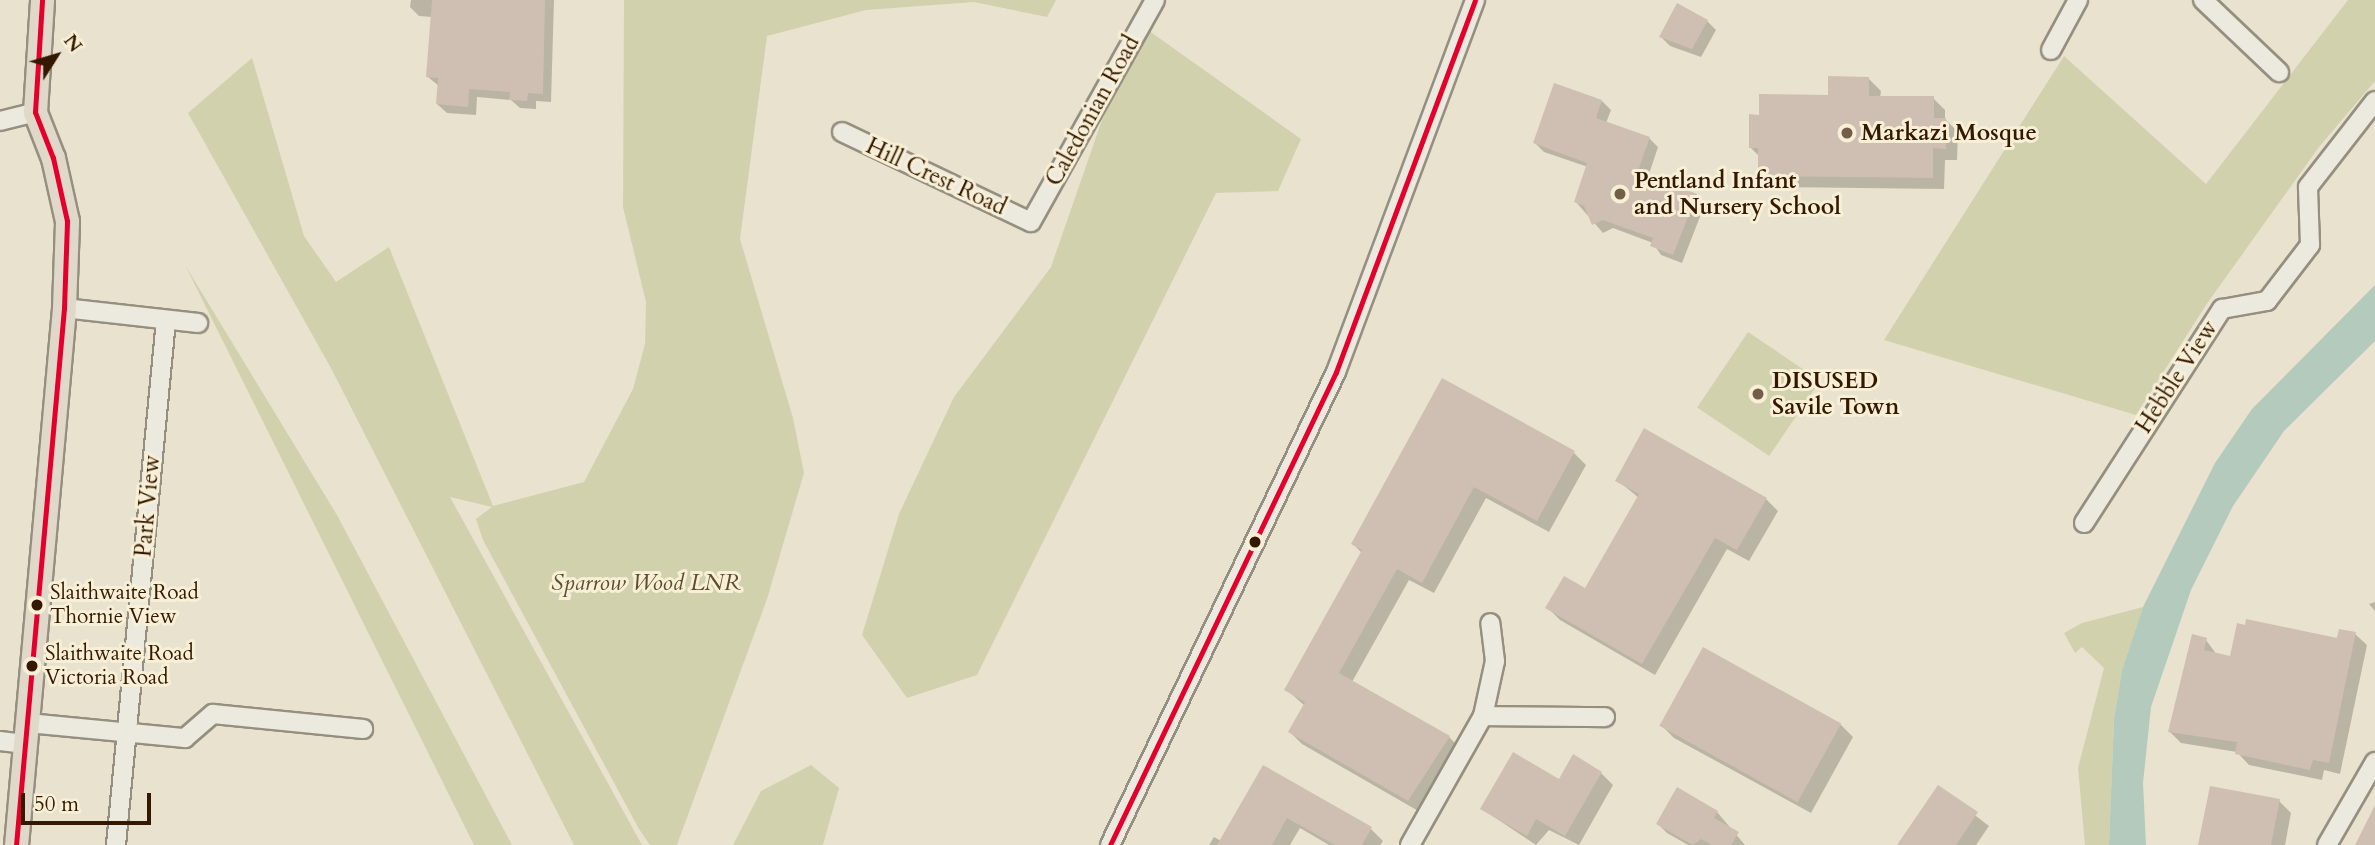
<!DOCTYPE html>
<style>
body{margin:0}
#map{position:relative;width:2375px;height:845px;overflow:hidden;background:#e9e2ce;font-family:Cardo,serif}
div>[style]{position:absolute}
.green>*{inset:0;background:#d1d2ad;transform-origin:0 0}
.water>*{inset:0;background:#b3cabc}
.shadow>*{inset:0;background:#0003}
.building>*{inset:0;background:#cfbfb2;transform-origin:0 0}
.roads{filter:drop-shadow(2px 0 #968f80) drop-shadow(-2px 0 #968f80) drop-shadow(0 2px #968f80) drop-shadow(0 -2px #968f80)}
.minor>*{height:18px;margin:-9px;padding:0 9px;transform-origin:9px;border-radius:9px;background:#ece9df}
.major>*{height:23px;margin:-11.5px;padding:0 11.5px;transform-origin:11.5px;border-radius:11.5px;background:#e0d9ca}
.bus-1>*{height:5px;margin:-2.5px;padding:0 2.5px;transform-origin:2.5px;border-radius:2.5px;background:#e4002b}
.dots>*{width:19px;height:19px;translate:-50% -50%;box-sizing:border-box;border:4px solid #f8efd7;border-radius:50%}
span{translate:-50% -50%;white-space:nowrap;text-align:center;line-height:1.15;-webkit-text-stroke:6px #f8efd7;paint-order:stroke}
.bus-label{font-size:21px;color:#341900}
.left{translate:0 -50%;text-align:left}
.street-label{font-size:23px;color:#341900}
.poi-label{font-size:23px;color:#341900;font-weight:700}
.park-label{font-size:23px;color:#5d4d2c;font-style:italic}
.north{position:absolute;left:21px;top:21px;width:70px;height:70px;-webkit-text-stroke:5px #f8efd7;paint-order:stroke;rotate:53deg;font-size:19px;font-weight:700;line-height:28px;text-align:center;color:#341900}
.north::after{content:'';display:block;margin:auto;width:24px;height:32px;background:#341900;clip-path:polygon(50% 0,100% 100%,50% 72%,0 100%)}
.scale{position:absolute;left:21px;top:793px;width:130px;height:32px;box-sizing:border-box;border:4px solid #341900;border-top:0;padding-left:9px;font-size:21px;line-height:24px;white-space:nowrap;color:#341900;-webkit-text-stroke:5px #f8efd7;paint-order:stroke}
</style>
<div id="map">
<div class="green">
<i style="clip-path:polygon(624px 0,1056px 0,1047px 17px,974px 2px,866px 10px,767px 36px,740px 239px,793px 418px,804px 473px,767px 599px,677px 845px,650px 845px,639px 829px,483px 540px,476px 519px,492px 507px,450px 497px,642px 845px,574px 845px,332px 370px,188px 113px,252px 58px,304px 236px,336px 282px,389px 247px,493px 506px,584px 482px,633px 389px,645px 344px,646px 302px,623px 207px)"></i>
<i style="clip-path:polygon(2348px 0,2375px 0,2375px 81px,2319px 147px,2206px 305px,2136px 415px,1884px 340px,2064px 56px,2206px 184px)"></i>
<i style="clip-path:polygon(1145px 28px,1301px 139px,1278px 191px,1216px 193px,977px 675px,907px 698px,862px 635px,899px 514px,954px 397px,1051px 267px,1102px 120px)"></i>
<i style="clip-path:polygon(185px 265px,337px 515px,512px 845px,474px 845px)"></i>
<i style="left:1748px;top:332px;width:87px;height:91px;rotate:34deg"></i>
<i style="clip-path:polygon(2143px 607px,2122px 670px,2114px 719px,2109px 845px,2085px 845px,2078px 768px,2104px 668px,2082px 647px,2075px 653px,2064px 633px,2082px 623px)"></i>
<i style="clip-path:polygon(811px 765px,839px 788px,823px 845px,733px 845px,761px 791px)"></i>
</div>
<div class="water">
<i style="clip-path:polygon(2375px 285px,2375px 341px,2284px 431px,2233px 506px,2191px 590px,2151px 707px,2143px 783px,2146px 845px,2109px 845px,2114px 719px,2122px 670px,2143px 607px,2215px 463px,2252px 409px)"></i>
</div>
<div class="shadow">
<i style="clip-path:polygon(411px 0,554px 0,551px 102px,536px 101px,536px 109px,520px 108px,511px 100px,477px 97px,476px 115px,447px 113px,437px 104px,439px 86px,428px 77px,432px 17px,419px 16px,410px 7px)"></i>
<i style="clip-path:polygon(1707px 21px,1716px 30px,1701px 57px,1670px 46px,1661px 37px)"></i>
<i style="clip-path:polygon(1868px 78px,1881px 91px,1880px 98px,1933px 98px,1945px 110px,1945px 119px,1958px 132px,1957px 160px,1945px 160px,1944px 189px,1772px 187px,1760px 175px,1760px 157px,1750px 147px,1761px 117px,1829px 97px)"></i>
<i style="clip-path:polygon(1602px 101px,1611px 110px,1606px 123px,1649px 138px,1658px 147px,1648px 177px,1696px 195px,1705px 204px,1682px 263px,1661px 255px,1653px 243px,1613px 228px,1603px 233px,1576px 202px,1588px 167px,1544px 152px,1535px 143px)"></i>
<i style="clip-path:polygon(1442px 381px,1574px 453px,1586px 465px,1549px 532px,1486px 498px,1434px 593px,1409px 580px,1352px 682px,1449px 737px,1461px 749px,1420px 812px,1302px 744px,1290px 732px,1305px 706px,1287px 690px,1362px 553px,1353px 544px)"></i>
<i style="clip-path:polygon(1617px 480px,1766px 499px,1778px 511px,1749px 561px,1727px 549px,1655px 675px,1560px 620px,1548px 608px,1585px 590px,1639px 498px)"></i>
<i style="clip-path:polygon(2375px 602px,2375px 611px,2369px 604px)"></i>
<i style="clip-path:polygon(2355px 634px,2367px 645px,2340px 774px,2324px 770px,2322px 780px,2249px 765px,2237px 752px,2181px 743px,2170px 732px,2206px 640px,2217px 655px,2231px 659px)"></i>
<i style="clip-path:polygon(1841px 725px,1853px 737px,1811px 813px,1674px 738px,1662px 726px)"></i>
<i style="clip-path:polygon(1264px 767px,1371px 829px,1383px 841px,1380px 845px,1329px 845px,1300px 828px,1290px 845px,1209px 845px,1214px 837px,1221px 841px)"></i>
<i style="clip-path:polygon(1601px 773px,1613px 785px,1579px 845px,1549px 830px,1536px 845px,1482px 809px,1559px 781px)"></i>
<i style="clip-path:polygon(1938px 787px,1989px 826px,1976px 845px,1899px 845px)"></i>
<i style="clip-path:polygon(1677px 790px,1717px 812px,1745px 845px,1688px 845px,1667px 833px,1658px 824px)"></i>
<i style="clip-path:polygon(2279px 801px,2291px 813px,2285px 845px,2200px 845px)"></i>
</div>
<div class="building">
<i style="clip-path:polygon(432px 0,545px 0,543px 94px,528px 93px,527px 101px,509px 100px,510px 92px,469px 89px,468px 107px,436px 104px,438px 78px,426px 77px)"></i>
<i style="clip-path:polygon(1677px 3px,1708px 20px,1692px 49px,1659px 37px)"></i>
<i style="clip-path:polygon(1828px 76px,1869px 77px,1869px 96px,1934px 96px,1934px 118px,1946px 118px,1946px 149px,1933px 148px,1933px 178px,1758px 176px,1758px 148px,1749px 148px,1749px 114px,1759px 115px,1759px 94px,1828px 95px)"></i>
<i style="clip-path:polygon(1554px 83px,1602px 100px,1596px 118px,1650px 137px,1638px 171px,1697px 194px,1673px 255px,1650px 246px,1653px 238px,1603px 220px,1592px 225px,1584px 206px,1574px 202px,1587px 163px,1533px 143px)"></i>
<i style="clip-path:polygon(1442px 378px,1575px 451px,1537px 521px,1474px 487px,1422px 583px,1397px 569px,1339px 673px,1450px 736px,1408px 801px,1288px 732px,1305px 702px,1284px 690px,1362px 550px,1351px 544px)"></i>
<i style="clip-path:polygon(1644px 428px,1767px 498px,1737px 550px,1715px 538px,1642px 664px,1545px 608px,1564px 576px,1585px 588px,1639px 494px,1615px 481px)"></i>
<i style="clip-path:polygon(2246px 619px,2337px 638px,2339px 629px,2356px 632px,2329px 763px,2313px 760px,2310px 770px,2235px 754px,2237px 742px,2168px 732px,2192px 634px,2207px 638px,2204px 650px,2230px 656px,2237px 623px,2245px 625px)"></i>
<i style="left:1703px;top:647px;width:158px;height:90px;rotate:29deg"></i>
<i style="clip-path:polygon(1513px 752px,1559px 779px,1573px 754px,1602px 772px,1565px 836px,1536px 819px,1527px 836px,1480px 809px)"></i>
<i style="clip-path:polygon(1263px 765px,1372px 827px,1362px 845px,1335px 845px,1287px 818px,1272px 845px,1217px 845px)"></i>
<i style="clip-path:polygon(1938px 785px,1978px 812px,1956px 845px,1897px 845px)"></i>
<i style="clip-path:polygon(2210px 786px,2280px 799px,2271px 845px,2198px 845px)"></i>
<i style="clip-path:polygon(1677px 787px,1718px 811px,1714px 818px,1739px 832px,1731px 845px,1712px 845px,1701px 839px,1693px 845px,1656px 824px)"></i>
<i style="clip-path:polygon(2375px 805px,2375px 845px,2355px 845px)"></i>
</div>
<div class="roads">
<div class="minor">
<i style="left:2203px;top:0;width:105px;rotate:43.5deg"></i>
<i style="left:2051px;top:50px;width:57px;rotate:-61.6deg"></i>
<i style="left:0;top:121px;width:36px;rotate:-14deg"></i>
<i style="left:842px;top:132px;width:209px;rotate:25.5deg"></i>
<i style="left:1031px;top:222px;width:254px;rotate:-60.8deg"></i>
<i style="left:64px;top:308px;width:135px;rotate:6.4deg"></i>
<i style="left:2084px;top:523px;width:255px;rotate:-57.2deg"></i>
<i style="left:2222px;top:309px;width:46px;rotate:-10.1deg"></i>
<i style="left:2267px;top:301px;width:71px;rotate:-52.5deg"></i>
<i style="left:2310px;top:245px;width:58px;rotate:-92deg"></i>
<i style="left:2308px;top:187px;width:109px;rotate:-52.1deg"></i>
<i style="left:1483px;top:716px;width:122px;rotate:0.5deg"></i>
<i style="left:28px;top:723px;width:158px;rotate:5.5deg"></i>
<i style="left:185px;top:738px;width:37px;rotate:-41deg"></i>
<i style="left:213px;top:714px;width:151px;rotate:5.7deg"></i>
<i style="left:0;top:741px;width:26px;rotate:7deg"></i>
<i style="left:116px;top:845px;width:527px;rotate:-84.56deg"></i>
<i style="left:1110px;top:845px;width:524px;rotate:-64.46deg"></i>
<i style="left:1336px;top:372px;width:397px;rotate:-69.5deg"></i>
<i style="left:1410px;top:845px;width:148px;rotate:-60.5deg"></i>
<i style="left:1483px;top:716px;width:56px;rotate:-77.7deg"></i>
<i style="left:1495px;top:661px;width:38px;rotate:-97deg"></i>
<i style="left:2327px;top:845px;width:96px;rotate:-60deg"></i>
</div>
<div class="major">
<i style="left:16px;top:845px;width:539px;rotate:-84.89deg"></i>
<i style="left:64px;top:308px;width:87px;rotate:-88deg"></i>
<i style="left:67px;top:221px;width:65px;rotate:-102.5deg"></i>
<i style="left:53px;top:158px;width:49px;rotate:-111.4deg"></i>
<i style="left:35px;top:112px;width:112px;rotate:-86.4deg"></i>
</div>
</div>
<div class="bus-1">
<i style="left:16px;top:845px;width:539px;rotate:-84.89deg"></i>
<i style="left:64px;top:308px;width:87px;rotate:-88deg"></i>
<i style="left:67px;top:221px;width:65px;rotate:-102.5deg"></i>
<i style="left:53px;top:158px;width:49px;rotate:-111.4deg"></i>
<i style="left:35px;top:112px;width:112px;rotate:-86.4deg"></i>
<i style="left:1110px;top:845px;width:524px;rotate:-64.46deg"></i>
<i style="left:1336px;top:372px;width:397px;rotate:-69.5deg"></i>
</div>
<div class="dots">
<i style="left:1847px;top:133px;background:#735f48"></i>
<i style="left:1620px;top:194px;background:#735f48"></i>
<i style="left:1758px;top:394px;background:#735f48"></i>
<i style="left:1255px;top:542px;background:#341900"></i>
<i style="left:37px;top:605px;background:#341900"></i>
<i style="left:32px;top:666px;background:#341900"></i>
</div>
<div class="bus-label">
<span class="left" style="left:50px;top:605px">Slaithwaite Road<br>Thornie View</span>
<span class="left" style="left:45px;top:666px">Slaithwaite Road<br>Victoria Road</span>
</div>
<div class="street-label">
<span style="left:1093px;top:111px;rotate:-61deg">Caledonian Road</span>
<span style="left:936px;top:177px;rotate:25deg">Hill Crest Road</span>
<span style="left:2177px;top:377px;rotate:-57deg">Hebble View</span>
<span style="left:148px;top:506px;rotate:-85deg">Park View</span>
</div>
<div class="poi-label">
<span class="left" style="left:1861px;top:133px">Markazi Mosque</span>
<span class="left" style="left:1634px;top:194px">Pentland Infant<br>and Nursery School</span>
<span class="left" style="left:1772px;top:394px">DISUSED<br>Savile Town</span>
</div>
<div class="park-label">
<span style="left:646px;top:583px">Sparrow Wood LNR</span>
</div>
<div class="north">N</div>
<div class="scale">50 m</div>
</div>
